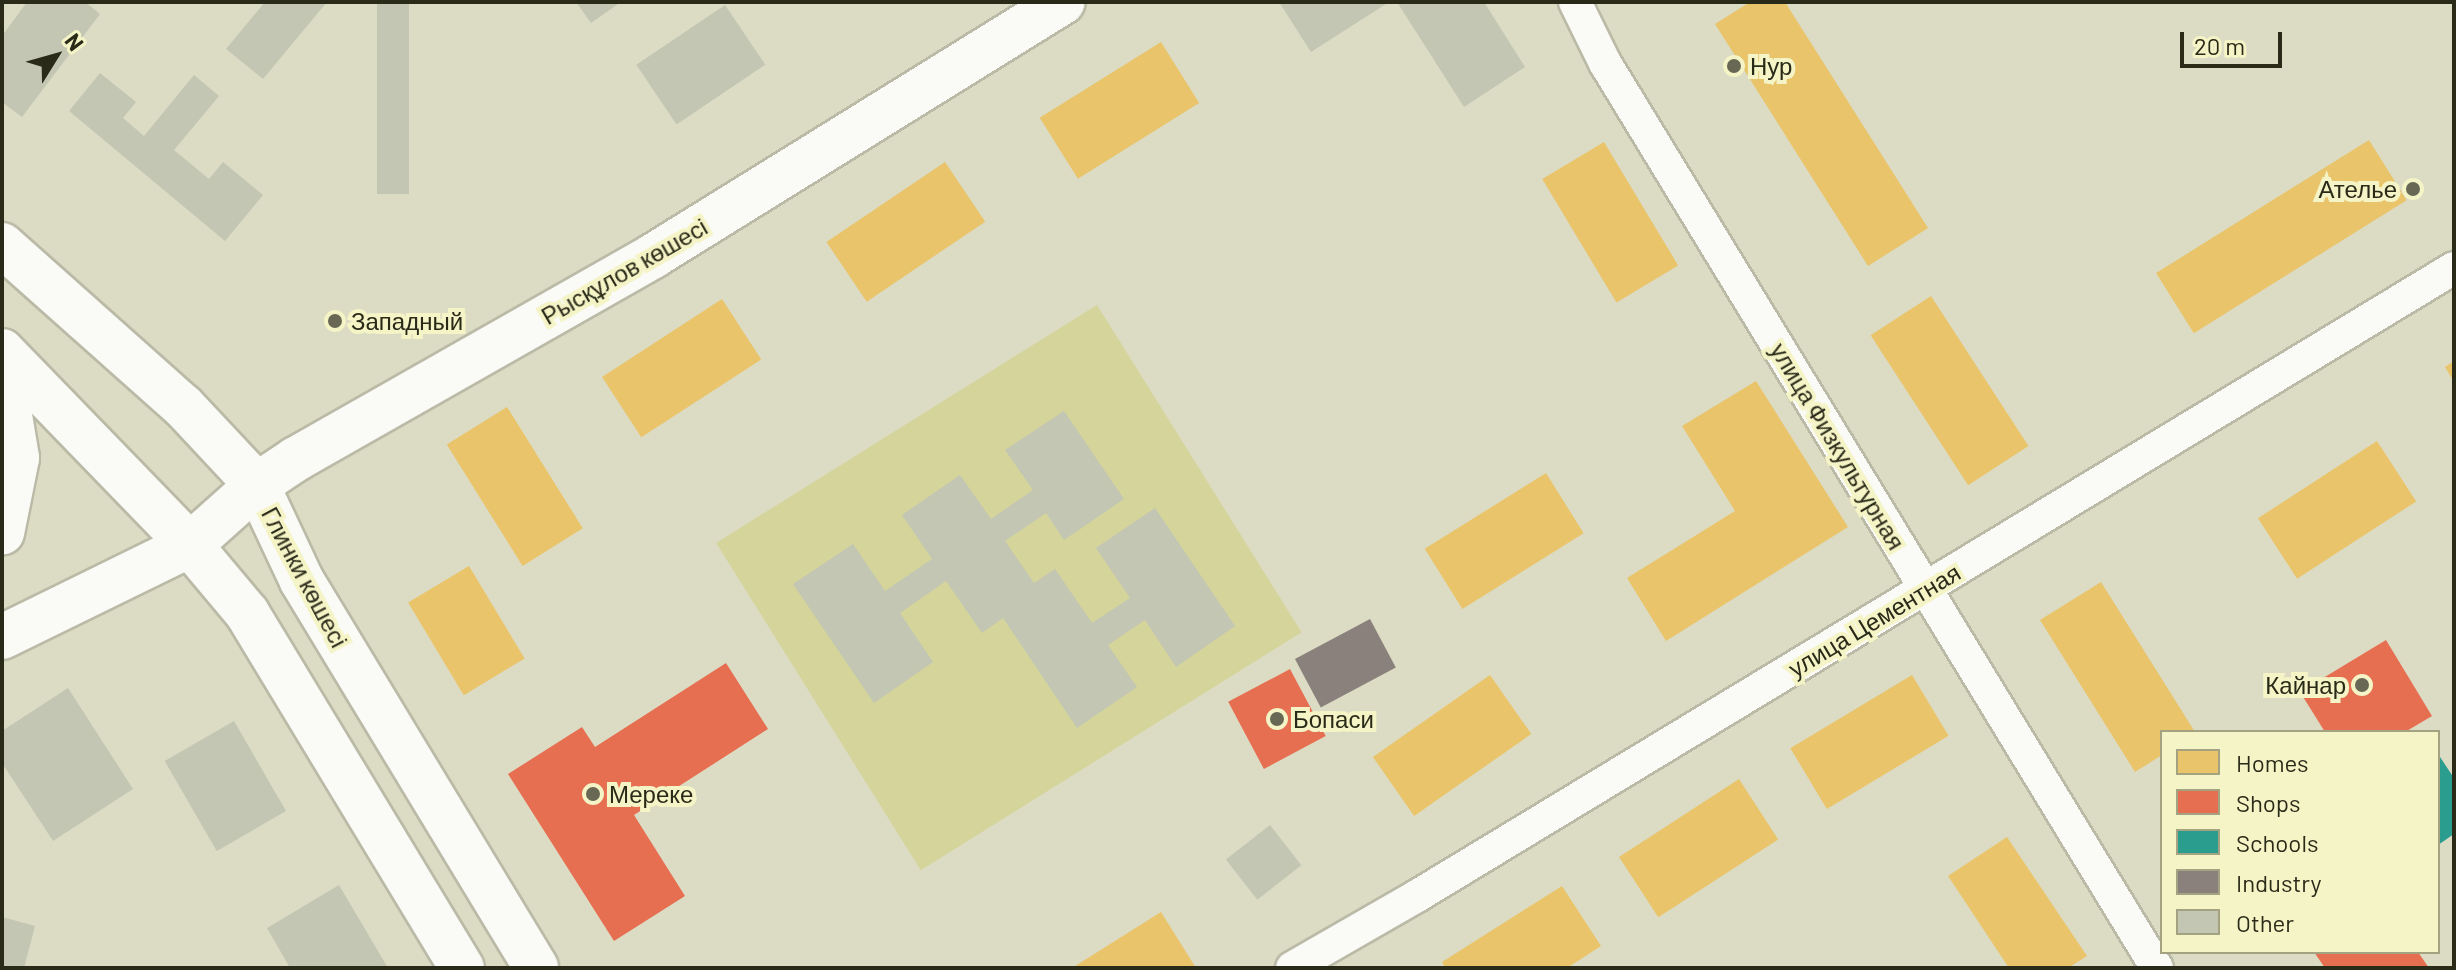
<!DOCTYPE html>
<meta charset="utf-8">
<style>
body{margin:0}
#map{position:relative;width:2456px;height:970px;overflow:hidden;background:#dcdcc4;font-family:Barlow,sans-serif}
div>[style]{position:absolute}
.green>*{inset:0;background:#d4d49b;transform-origin:0 0}
.homes>*{inset:0;background:#e9c46a;transform-origin:0 0}
.shops>*{inset:0;background:#e76f51;transform-origin:0 0}
.schools>*{inset:0;background:#2a9d8f}
.industry>*{inset:0;background:#8a817c;transform-origin:0 0}
.building>*{inset:0;background:#c2c6b3;transform-origin:0 0}
.roads{filter:drop-shadow(2px 0 #babaa7) drop-shadow(-2px 0 #babaa7) drop-shadow(0 2px #babaa7) drop-shadow(0 -2px #babaa7)}
.street>*{height:32px;margin:-16px;padding:0 16px;transform-origin:16px;border-radius:16px;background:#fafaf6}
.secondary>*{height:44px;margin:-22px;padding:0 22px;transform-origin:22px;border-radius:22px;background:#fafaf6}
.dots>*{width:22px;height:22px;translate:-50% -50%;box-sizing:border-box;border:4px solid #f4f4c7;border-radius:50%}
span{translate:-50% -50%;white-space:nowrap;text-align:center;line-height:1.15;-webkit-text-stroke:8px #f4f4c7;paint-order:stroke}
.poi-label{font-size:24px;color:#2a2a19}
.left{translate:0 -50%;text-align:left}
.right{translate:-100% -50%;text-align:right}
.street-label{font-size:24px;color:#2a2a19}
.frame{position:absolute;inset:0;border:4px solid #2a2a19;pointer-events:none}
.legend{position:absolute;left:2160px;top:730px;width:280px;height:224px;box-sizing:border-box;background:#f4f4c7;border:2px solid #a3a381;margin:0;padding:10px 14px;list-style:none;font-size:24px;color:#2a2a19}
.legend li{display:flex;align-items:center;gap:16px;height:40px}
.legend b{width:40px;border:2px solid #a3a381}
.north{position:absolute;left:16px;top:16px;width:80px;height:80px;-webkit-text-stroke:6px #f4f4c7;paint-order:stroke;rotate:53deg;font-size:22px;font-weight:700;line-height:32px;text-align:center;color:#2a2a19}
.north::after{content:'';display:block;margin:auto;width:28px;height:36px;background:#2a2a19;clip-path:polygon(50% 0,100% 100%,50% 72%,0 100%)}
.scale{position:absolute;left:2180px;top:32px;width:102px;height:36px;box-sizing:border-box;border:4px solid #2a2a19;border-top:0;padding-left:10px;font-size:24px;line-height:28px;white-space:nowrap;color:#2a2a19;-webkit-text-stroke:6px #f4f4c7;paint-order:stroke}
</style>
<div id="map">
<div class="green">
<i style="left:1097px;top:305px;width:386px;height:449px;rotate:58deg"></i>
</div>
<div class="homes">
<i style="clip-path:polygon(1750px 2px,1785px 2px,1928px 228px,1868px 266px,1715px 24px)"></i>
<i style="left:1161px;top:42px;width:72px;height:143px;rotate:58deg"></i>
<i style="left:2369px;top:140px;width:71px;height:251px;rotate:58deg"></i>
<i style="left:1604px;top:142px;width:144px;height:72px;rotate:59deg"></i>
<i style="left:945px;top:162px;width:72px;height:143px;rotate:56deg"></i>
<i style="left:1931px;top:296px;width:179px;height:72px;rotate:57deg"></i>
<i style="left:722px;top:299px;width:72px;height:143px;rotate:57deg"></i>
<i style="clip-path:polygon(2454px 361px,2454px 382px,2445px 367px)"></i>
<i style="clip-path:polygon(1756px 381px,1848px 527px,1666px 641px,1627px 578px,1735px 511px,1682px 426px)"></i>
<i style="left:507px;top:407px;width:143px;height:71px;rotate:58deg"></i>
<i style="left:2377px;top:441px;width:72px;height:142px;rotate:57deg"></i>
<i style="left:1546px;top:473px;width:71px;height:143px;rotate:58deg"></i>
<i style="left:469px;top:566px;width:108px;height:71px;rotate:59deg"></i>
<i style="clip-path:polygon(2101px 582px,2195px 732px,2162px 732px,2162px 755px,2135px 772px,2040px 620px)"></i>
<i style="left:1490px;top:675px;width:72px;height:143px;rotate:55deg"></i>
<i style="left:1912px;top:675px;width:71px;height:142px;rotate:59deg"></i>
<i style="left:1739px;top:779px;width:72px;height:143px;rotate:57deg"></i>
<i style="clip-path:polygon(2007px 837px,2087px 956px,2068px 968px,2009px 968px,1948px 876px)"></i>
<i style="clip-path:polygon(1562px 886px,1601px 946px,1567px 968px,1445px 968px,1442px 962px)"></i>
<i style="clip-path:polygon(1161px 912px,1196px 968px,1072px 968px)"></i>
</div>
<div class="shops">
<i style="clip-path:polygon(2386px 640px,2432px 716px,2405px 732px,2325px 732px,2300px 692px)"></i>
<i style="clip-path:polygon(726px 663px,768px 729px,634px 815px,685px 896px,614px 941px,508px 774px,582px 727px,595px 747px)"></i>
<i style="left:1290px;top:669px;width:76px;height:70px;rotate:62deg"></i>
<i style="clip-path:polygon(2314px 952px,2418px 952px,2429px 968px,2325px 968px)"></i>
</div>
<div class="schools">
<i style="clip-path:polygon(2438px 754px,2454px 778px,2454px 834px,2438px 845px)"></i>
</div>
<div class="industry">
<i style="left:1370px;top:619px;width:55px;height:85px;rotate:62deg"></i>
</div>
<div class="building">
<i style="clip-path:polygon(27px 2px,85px 2px,100px 14px,22px 117px,2px 102px,2px 36px)"></i>
<i style="clip-path:polygon(265px 2px,327px 2px,263px 79px,226px 49px)"></i>
<i style="left:377px;top:2px;width:32px;height:192px"></i>
<i style="clip-path:polygon(576px 2px,621px 2px,591px 23px)"></i>
<i style="clip-path:polygon(1279px 2px,1389px 2px,1311px 52px)"></i>
<i style="clip-path:polygon(1397px 2px,1484px 2px,1525px 67px,1464px 107px)"></i>
<i style="left:725px;top:5px;width:72px;height:107px;rotate:56deg"></i>
<i style="clip-path:polygon(100px 73px,136px 102px,123px 118px,144px 136px,194px 75px,219px 96px,174px 150px,209px 179px,223px 162px,263px 195px,225px 241px,69px 111px)"></i>
<i style="clip-path:polygon(1064px 411px,1124px 499px,1064px 540px,1046px 513px,1005px 541px,1034px 583px,1055px 569px,1092px 623px,1130px 598px,1096px 548px,1155px 508px,1235px 626px,1176px 667px,1145px 620px,1108px 645px,1137px 687px,1077px 728px,1003px 618px,982px 633px,946px 581px,900px 613px,933px 662px,874px 703px,793px 584px,853px 544px,885px 591px,932px 559px,902px 515px,960px 475px,991px 519px,1033px 490px,1005px 450px)"></i>
<i style="clip-path:polygon(68px 688px,133px 789px,53px 841px,2px 763px,2px 731px)"></i>
<i style="left:234px;top:721px;width:104px;height:80px;rotate:60deg"></i>
<i style="left:1270px;top:825px;width:51px;height:56px;rotate:52deg"></i>
<i style="clip-path:polygon(339px 885px,388px 968px,290px 968px,267px 928px)"></i>
<i style="clip-path:polygon(2px 917px,35px 926px,24px 968px,2px 968px)"></i>
</div>
<div class="roads">
<div class="street">
<i style="left:1575px;top:2px;width:68px;rotate:63.8deg"></i>
<i style="left:1605px;top:63px;width:1060px;rotate:58.62deg"></i>
<i style="left:1292px;top:968px;width:144px;rotate:-29.9deg"></i>
<i style="left:1417px;top:896px;width:1212px;rotate:-31.2deg"></i>
</div>
<div class="secondary">
<i style="left:2px;top:245px;width:242px;rotate:41.7deg"></i>
<i style="left:183px;top:406px;width:108px;rotate:46.9deg"></i>
<i style="left:257px;top:485px;width:106px;rotate:64.9deg"></i>
<i style="left:302px;top:581px;width:452px;rotate:58.8deg"></i>
<i style="left:2px;top:351px;width:270px;rotate:45.9deg"></i>
<i style="left:190px;top:545px;width:89px;rotate:50deg"></i>
<i style="left:247px;top:613px;width:415px;rotate:58.8deg"></i>
<i style="left:2px;top:367px;width:92px;rotate:80.6deg"></i>
<i style="left:17px;top:458px;width:76px;rotate:101.3deg"></i>
<i style="left:2px;top:637px;width:209px;rotate:-26.1deg"></i>
<i style="left:190px;top:545px;width:90px;rotate:-41.8deg"></i>
<i style="left:257px;top:485px;width:47px;rotate:-33.7deg"></i>
<i style="left:296px;top:459px;width:411px;rotate:-29.6deg"></i>
<i style="left:653px;top:256px;width:482px;rotate:-31.8deg"></i>
</div>
</div>
<div class="dots">
<i style="left:1734px;top:66px;background:#686855"></i>
<i style="left:2413px;top:189px;background:#686855"></i>
<i style="left:335px;top:321px;background:#686855"></i>
<i style="left:2362px;top:685px;background:#686855"></i>
<i style="left:1277px;top:719px;background:#686855"></i>
<i style="left:593px;top:794px;background:#686855"></i>
</div>
<div class="poi-label">
<span class="left" style="left:1750px;top:66px">Нур</span>
<span class="right" style="left:2397px;top:189px">Ателье</span>
<span class="left" style="left:351px;top:321px">Западный</span>
<span class="right" style="left:2346px;top:685px">Кайнар</span>
<span class="left" style="left:1293px;top:719px">Бопаси</span>
<span class="left" style="left:609px;top:794px">Мереке</span>
</div>
<div class="street-label">
<span style="left:624px;top:271px;rotate:-30deg">Рысқұлов көшесі</span>
<span style="left:1838px;top:446px;rotate:59deg">улица Физкультурная</span>
<span style="left:305px;top:577px;rotate:62deg">Глинки көшесі</span>
<span style="left:1874px;top:620px;rotate:-31deg">улица Цементная</span>
</div>
<div class="frame"></div>
<ul class="legend">
<li><b style="height:22px;background:#e9c46a"></b>Homes</li>
<li><b style="height:22px;background:#e76f51"></b>Shops</li>
<li><b style="height:22px;background:#2a9d8f"></b>Schools</li>
<li><b style="height:22px;background:#8a817c"></b>Industry</li>
<li><b style="height:22px;background:#c2c6b3"></b>Other</li>
</ul>
<div class="north">N</div>
<div class="scale">20 m</div>
</div>
